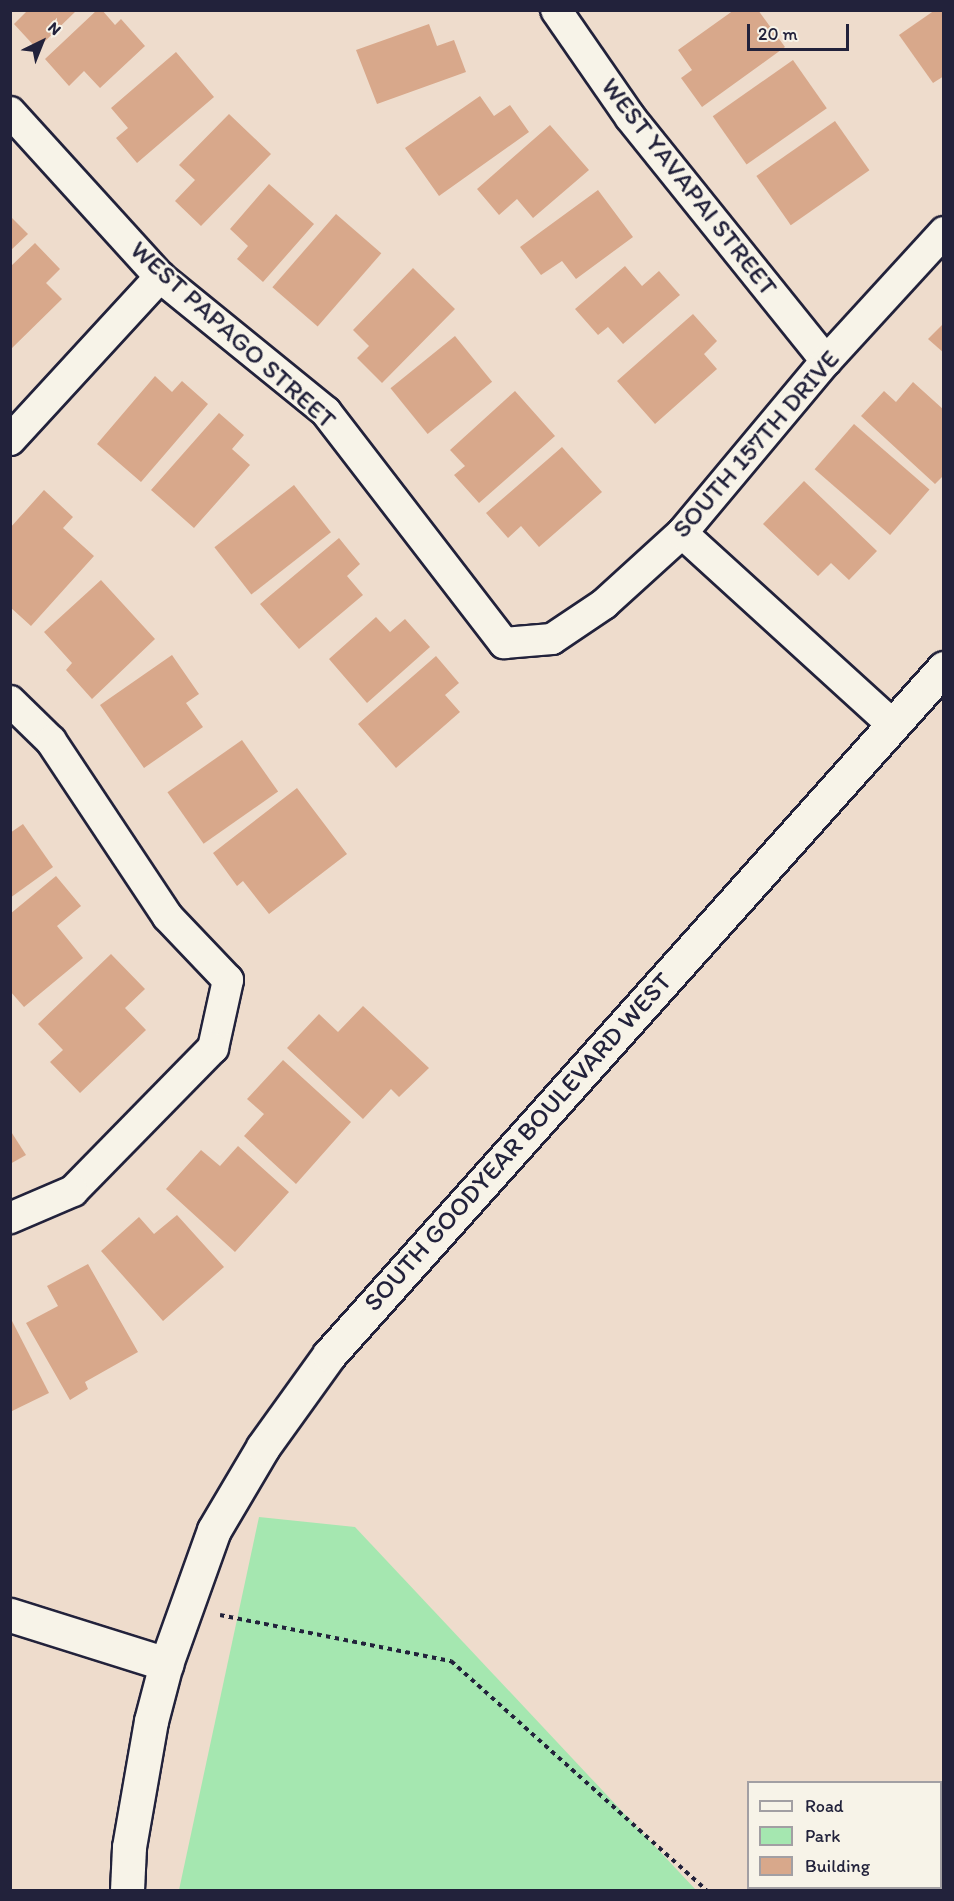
<!DOCTYPE html>
<style>
body{margin:0}
#map{position:relative;width:954px;height:1901px;overflow:hidden;background:#eedccc;font-family:Itim,sans-serif}
div>[style]{position:absolute}
.green>*{inset:0;background:#a5e7b0}
.building>*{inset:0;background:#d8a88b;transform-origin:0 0}
.path>*{height:4px;margin-top:-2px;transform-origin:0;background:repeating-linear-gradient(90deg,#22223b 0 4.5px,transparent 0 9px)}
.roads{filter:drop-shadow(2px 0 #22223b) drop-shadow(-2px 0 #22223b) drop-shadow(0 2px #22223b) drop-shadow(0 -2px #22223b)}
.street>*{height:30px;margin:-15px;padding:0 15px;transform-origin:15px;border-radius:15px;background:#f7f3e8}
.secondary>*{height:33px;margin:-16.5px;padding:0 16.5px;transform-origin:16.5px;border-radius:16.5px;background:#f7f3e8}
span{translate:-50% -50%;white-space:nowrap;text-align:center;line-height:1.15;-webkit-text-stroke:4.5px #f7f3e8;paint-order:stroke}
.street-label{font-size:26px;color:#22223b}
.frame{position:absolute;inset:0;border:12px solid #22223b;pointer-events:none}
.legend{position:absolute;left:747px;top:1781px;width:195px;height:108px;box-sizing:border-box;background:#f7f3e8;border:2px solid #a29fa3;margin:0;padding:8px 10px;list-style:none;font-size:18px;color:#22223b}
.legend li{display:flex;align-items:center;gap:12px;height:30px}
.legend b{width:30px;border:2px solid #a29fa3}
.north{position:absolute;left:12px;top:12px;width:60px;height:60px;-webkit-text-stroke:4px #f7f3e8;paint-order:stroke;rotate:43deg;font-size:16px;font-weight:700;line-height:24px;text-align:center;color:#22223b}
.north::after{content:'';display:block;margin:auto;width:21px;height:27px;background:#22223b;clip-path:polygon(50% 0,100% 100%,50% 72%,0 100%)}
.scale{position:absolute;left:747px;top:24px;width:102px;height:27px;box-sizing:border-box;border:3px solid #22223b;border-top:0;padding-left:8px;font-size:18px;line-height:21px;white-space:nowrap;color:#22223b;-webkit-text-stroke:4px #f7f3e8;paint-order:stroke}
</style>
<div id="map">
<div class="green">
<i style="clip-path:polygon(259px 1517px,355px 1527px,696px 1890px,179px 1890px)"></i>
</div>
<div class="building">
<i style="clip-path:polygon(28px 10px,77px 10px,37px 49px,14px 24px)"></i>
<i style="clip-path:polygon(97px 10px,102px 10px,115px 25px,121px 19px,145px 46px,100px 88px,84px 71px,69px 86px,45px 59px)"></i>
<i style="clip-path:polygon(734px 10px,758px 10px,785px 47px,702px 107px,681px 78px,692px 70px,678px 50px)"></i>
<i style="clip-path:polygon(935px 10px,944px 10px,944px 76px,933px 83px,899px 35px)"></i>
<i style="clip-path:polygon(429px 24px,437px 46px,454px 40px,466px 72px,377px 104px,356px 50px)"></i>
<i style="clip-path:polygon(176px 52px,214px 97px,137px 163px,116px 138px,128px 128px,111px 108px)"></i>
<i style="left:793px;top:60px;width:59px;height:98px;rotate:55deg"></i>
<i style="clip-path:polygon(480px 96px,494px 116px,510px 105px,529px 132px,439px 196px,405px 148px)"></i>
<i style="clip-path:polygon(229px 114px,271px 154px,201px 226px,175px 201px,195px 180px,179px 165px)"></i>
<i style="left:835px;top:121px;width:60px;height:96px;rotate:55deg"></i>
<i style="clip-path:polygon(550px 125px,589px 170px,533px 218px,517px 199px,499px 215px,477px 189px)"></i>
<i style="clip-path:polygon(269px 184px,314px 224px,263px 282px,237px 259px,248px 246px,230px 229px)"></i>
<i style="clip-path:polygon(598px 190px,633px 237px,576px 279px,562px 261px,541px 275px,520px 247px)"></i>
<i style="left:336px;top:214px;width:60px;height:97px;rotate:41deg"></i>
<i style="clip-path:polygon(10px 216px,28px 234px,10px 251px)"></i>
<i style="clip-path:polygon(35px 243px,60px 269px,46px 283px,62px 299px,10px 350px,10px 267px)"></i>
<i style="clip-path:polygon(625px 266px,642px 286px,659px 271px,680px 295px,623px 344px,608px 327px,598px 335px,575px 309px)"></i>
<i style="clip-path:polygon(413px 268px,455px 309px,382px 383px,357px 358px,369px 346px,353px 330px)"></i>
<i style="clip-path:polygon(693px 314px,717px 341px,704px 354px,717px 369px,655px 424px,617px 381px)"></i>
<i style="clip-path:polygon(944px 323px,944px 353px,928px 339px)"></i>
<i style="left:455px;top:336px;width:59px;height:83px;rotate:51deg"></i>
<i style="clip-path:polygon(155px 376px,172px 392px,182px 381px,208px 404px,141px 482px,97px 444px)"></i>
<i style="clip-path:polygon(913px 382px,944px 410px,944px 475px,935px 484px,861px 416px,884px 391px,896px 402px)"></i>
<i style="clip-path:polygon(515px 391px,555px 436px,479px 503px,454px 475px,465px 466px,450px 450px)"></i>
<i style="clip-path:polygon(219px 413px,244px 435px,232px 449px,250px 465px,194px 528px,151px 490px)"></i>
<i style="left:854px;top:424px;width:100px;height:60px;rotate:41deg"></i>
<i style="clip-path:polygon(562px 447px,602px 492px,539px 547px,521px 526px,508px 538px,486px 513px)"></i>
<i style="clip-path:polygon(804px 481px,877px 551px,849px 580px,831px 563px,818px 576px,763px 524px)"></i>
<i style="left:294px;top:485px;width:60px;height:101px;rotate:52deg"></i>
<i style="clip-path:polygon(44px 490px,73px 517px,63px 528px,94px 556px,31px 626px,10px 607px,10px 528px)"></i>
<i style="clip-path:polygon(339px 538px,360px 564px,347px 576px,363px 595px,299px 649px,260px 604px)"></i>
<i style="clip-path:polygon(101px 580px,155px 639px,92px 699px,66px 670px,72px 663px,44px 632px)"></i>
<i style="clip-path:polygon(376px 617px,390px 632px,405px 619px,430px 647px,367px 703px,329px 659px)"></i>
<i style="clip-path:polygon(172px 655px,199px 694px,186px 703px,203px 727px,144px 768px,100px 705px)"></i>
<i style="clip-path:polygon(436px 656px,459px 683px,445px 695px,460px 712px,396px 768px,358px 724px)"></i>
<i style="left:242px;top:740px;width:63px;height:91px;rotate:55deg"></i>
<i style="clip-path:polygon(297px 788px,347px 854px,269px 914px,243px 881px,237px 886px,213px 853px)"></i>
<i style="clip-path:polygon(23px 824px,53px 867px,10px 898px,10px 833px)"></i>
<i style="clip-path:polygon(56px 876px,81px 906px,57px 926px,83px 958px,24px 1007px,10px 991px,10px 914px)"></i>
<i style="clip-path:polygon(111px 954px,145px 989px,125px 1008px,146px 1030px,80px 1093px,50px 1062px,63px 1050px,38px 1024px)"></i>
<i style="clip-path:polygon(363px 1006px,429px 1068px,399px 1097px,391px 1089px,363px 1119px,287px 1048px,319px 1014px,338px 1032px)"></i>
<i style="clip-path:polygon(283px 1060px,351px 1122px,296px 1184px,244px 1136px,264px 1114px,247px 1099px)"></i>
<i style="clip-path:polygon(10px 1130px,26px 1155px,10px 1164px)"></i>
<i style="clip-path:polygon(238px 1146px,289px 1192px,235px 1252px,166px 1189px,201px 1150px,220px 1166px)"></i>
<i style="clip-path:polygon(177px 1215px,224px 1267px,163px 1321px,101px 1251px,139px 1217px,154px 1234px)"></i>
<i style="clip-path:polygon(88px 1264px,138px 1352px,85px 1382px,88px 1389px,70px 1400px,26px 1323px,58px 1306px,47px 1286px)"></i>
<i style="clip-path:polygon(10px 1317px,49px 1393px,10px 1412px)"></i>
</div>
<div class="path">
<i style="left:220px;top:1615px;width:236px;rotate:11.3deg"></i>
<i style="left:451px;top:1661px;width:343px;rotate:41.9deg"></i>
</div>
<div class="roads">
<div class="street">
<i style="left:556px;top:10px;width:130px;rotate:55.3deg"></i>
<i style="left:630px;top:117px;width:313px;rotate:51.2deg"></i>
<i style="left:10px;top:112px;width:223px;rotate:47.7deg"></i>
<i style="left:160px;top:277px;width:214px;rotate:39.1deg"></i>
<i style="left:326px;top:412px;width:292px;rotate:52.4deg"></i>
<i style="left:504px;top:643px;width:48px;rotate:-4.8deg"></i>
<i style="left:552px;top:639px;width:63px;rotate:-33.9deg"></i>
<i style="left:604px;top:604px;width:105px;rotate:-42.3deg"></i>
<i style="left:682px;top:533px;width:224px;rotate:-50.1deg"></i>
<i style="left:826px;top:361px;width:175px;rotate:-47.5deg"></i>
<i style="left:10px;top:440px;width:222px;rotate:-47.4deg"></i>
<i style="left:682px;top:533px;width:282px;rotate:42.3deg"></i>
<i style="left:10px;top:701px;width:57px;rotate:44.3deg"></i>
<i style="left:51px;top:741px;width:211px;rotate:56.4deg"></i>
<i style="left:168px;top:917px;width:87px;rotate:46.4deg"></i>
<i style="left:228px;top:980px;width:70px;rotate:102.4deg"></i>
<i style="left:213px;top:1048px;width:200px;rotate:134.4deg"></i>
<i style="left:73px;top:1191px;width:69px;rotate:156.8deg"></i>
</div>
<div class="secondary">
<i style="left:10px;top:1615px;width:164px;rotate:17.4deg"></i>
<i style="left:127px;top:1890px;width:43px;rotate:-87.3deg"></i>
<i style="left:129px;top:1847px;width:128px;rotate:-80.1deg"></i>
<i style="left:151px;top:1721px;width:59px;rotate:-75.3deg"></i>
<i style="left:166px;top:1664px;width:142px;rotate:-70.3deg"></i>
<i style="left:214px;top:1530px;width:96px;rotate:-59.4deg"></i>
<i style="left:263px;top:1447px;width:113px;rotate:-54.3deg"></i>
<i style="left:329px;top:1355px;width:922px;rotate:-48.17deg"></i>
</div>
</div>
<div class="street-label">
<span style="left:689px;top:187px;rotate:52deg">WEST YAVAPAI STREET</span>
<span style="left:233px;top:335px;rotate:42deg">WEST PAPAGO STREET</span>
<span style="left:756px;top:444px;rotate:-49deg">SOUTH 157TH DRIVE</span>
<span style="left:518px;top:1142px;rotate:-48deg">SOUTH GOODYEAR BOULEVARD WEST</span>
</div>
<div class="frame"></div>
<ul class="legend">
<li><b style="height:8px;background:#f7f3e8"></b>Road</li>
<li><b style="height:16px;background:#a5e7b0"></b>Park</li>
<li><b style="height:16px;background:#d8a88b"></b>Building</li>
</ul>
<div class="north">N</div>
<div class="scale">20 m</div>
</div>
